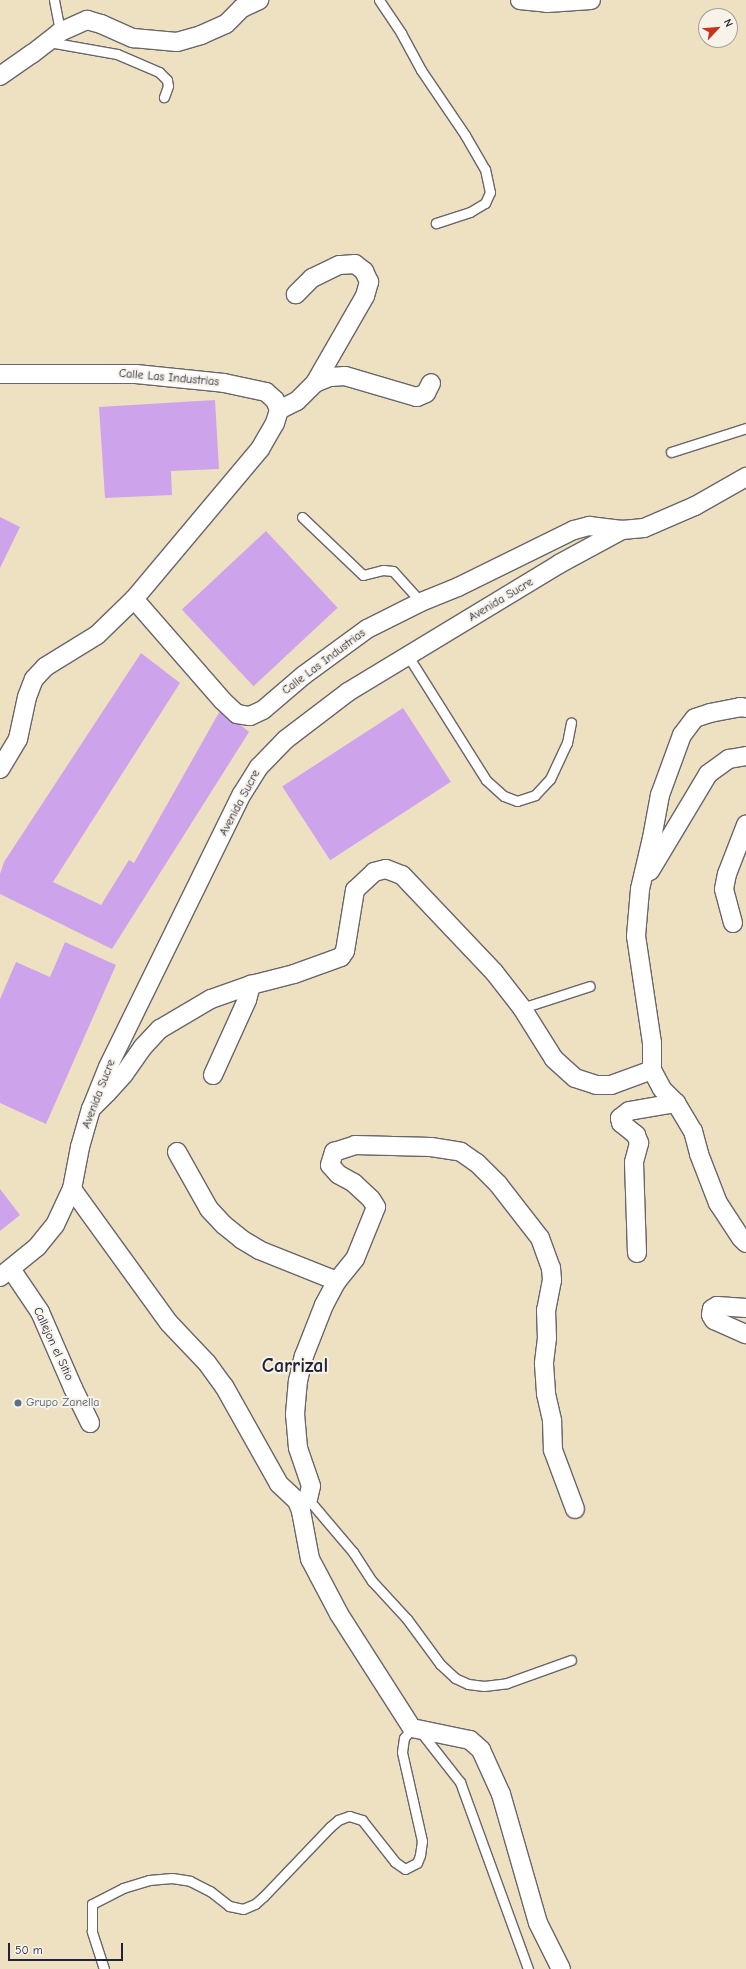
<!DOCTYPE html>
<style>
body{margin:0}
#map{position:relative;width:746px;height:1969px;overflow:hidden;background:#ede1c2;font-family:"Comic Neue",sans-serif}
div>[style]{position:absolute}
.building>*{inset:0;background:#cda3eb;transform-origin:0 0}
.roads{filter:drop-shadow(1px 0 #69656a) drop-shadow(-1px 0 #69656a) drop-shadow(0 1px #69656a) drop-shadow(0 -1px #69656a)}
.service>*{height:9px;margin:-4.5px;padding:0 4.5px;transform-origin:4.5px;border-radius:4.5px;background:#fff}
.minor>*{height:18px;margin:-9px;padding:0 9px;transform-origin:9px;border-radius:9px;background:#fff}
.dots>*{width:11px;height:11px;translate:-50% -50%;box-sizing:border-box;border:2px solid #f7f3e8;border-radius:50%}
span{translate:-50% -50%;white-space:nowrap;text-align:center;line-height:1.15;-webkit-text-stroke:4px #f7f3e8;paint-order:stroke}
.street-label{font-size:12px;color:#22223b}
.service-label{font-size:12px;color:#4e5e75}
.left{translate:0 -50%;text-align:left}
.town-label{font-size:20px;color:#22223b;font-weight:700}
.north{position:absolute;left:698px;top:8px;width:40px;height:40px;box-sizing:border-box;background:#f7f3e8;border:1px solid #a29fa3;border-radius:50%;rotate:64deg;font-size:11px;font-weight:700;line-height:16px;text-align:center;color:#22223b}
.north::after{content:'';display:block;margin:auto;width:14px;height:18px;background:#c8321e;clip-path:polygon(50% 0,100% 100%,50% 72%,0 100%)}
.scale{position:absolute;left:8px;top:1943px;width:115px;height:18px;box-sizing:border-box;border:2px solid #22223b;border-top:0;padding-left:5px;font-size:12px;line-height:14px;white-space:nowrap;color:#22223b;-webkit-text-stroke:3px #f7f3e8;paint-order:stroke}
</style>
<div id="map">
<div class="building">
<i style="clip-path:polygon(215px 400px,219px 469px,171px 471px,172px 495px,105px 498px,99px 407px)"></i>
<i style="clip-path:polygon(0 517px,20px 527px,0 568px)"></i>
<i style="left:266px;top:531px;width:105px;height:115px;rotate:47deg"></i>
<i style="clip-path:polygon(141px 653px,180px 683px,53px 882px,101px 905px,129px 860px,134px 863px,221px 709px,249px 732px,112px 949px,0 894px,0 874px,4px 862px)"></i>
<i style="left:403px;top:708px;width:88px;height:144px;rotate:57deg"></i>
<i style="clip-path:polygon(65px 942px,116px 965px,46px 1124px,0 1103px,0 999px,16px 962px,50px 977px)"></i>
<i style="clip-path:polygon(0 1189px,20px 1215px,0 1231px)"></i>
</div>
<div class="roads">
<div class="service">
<i style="left:54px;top:0;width:33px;rotate:79deg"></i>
<i style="left:379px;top:0;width:40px;rotate:56deg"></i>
<i style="left:401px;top:33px;width:42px;rotate:61.6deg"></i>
<i style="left:421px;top:70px;width:78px;rotate:55.9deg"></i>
<i style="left:465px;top:135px;width:39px;rotate:60deg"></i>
<i style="left:485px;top:169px;width:24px;rotate:78deg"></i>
<i style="left:490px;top:192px;width:12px;rotate:114deg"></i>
<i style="left:485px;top:203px;width:17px;rotate:149deg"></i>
<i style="left:470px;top:212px;width:36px;rotate:162deg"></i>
<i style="left:49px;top:42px;width:69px;rotate:10deg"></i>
<i style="left:117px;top:54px;width:46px;rotate:23.2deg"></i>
<i style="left:159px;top:72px;width:11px;rotate:45deg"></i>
<i style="left:167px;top:80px;width:6px;rotate:81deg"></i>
<i style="left:168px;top:86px;width:12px;rotate:110deg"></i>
<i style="left:671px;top:452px;width:79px;rotate:-17.7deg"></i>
<i style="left:302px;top:517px;width:84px;rotate:43.6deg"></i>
<i style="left:363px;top:575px;width:21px;rotate:-14deg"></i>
<i style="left:383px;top:570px;width:10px;rotate:6deg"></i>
<i style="left:393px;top:571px;width:42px;rotate:47.9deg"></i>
<i style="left:408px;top:656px;width:146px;rotate:57.8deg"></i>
<i style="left:486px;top:780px;width:24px;rotate:42deg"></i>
<i style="left:504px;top:796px;width:14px;rotate:21deg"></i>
<i style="left:517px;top:801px;width:19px;rotate:-18deg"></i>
<i style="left:535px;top:795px;width:22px;rotate:-47deg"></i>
<i style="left:550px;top:779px;width:40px;rotate:-65deg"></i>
<i style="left:567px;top:743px;width:21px;rotate:-79deg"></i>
<i style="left:522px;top:1008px;width:71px;rotate:-17.9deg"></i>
<i style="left:308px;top:1499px;width:70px;rotate:49.7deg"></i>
<i style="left:353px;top:1552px;width:35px;rotate:57deg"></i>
<i style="left:372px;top:1581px;width:52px;rotate:47.4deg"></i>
<i style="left:407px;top:1619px;width:56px;rotate:53.7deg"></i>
<i style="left:440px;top:1664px;width:21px;rotate:43deg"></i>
<i style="left:455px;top:1678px;width:14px;rotate:25deg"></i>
<i style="left:468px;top:1684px;width:16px;rotate:7deg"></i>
<i style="left:484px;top:1686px;width:23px;rotate:-7deg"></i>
<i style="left:507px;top:1683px;width:68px;rotate:-19.8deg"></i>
<i style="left:420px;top:1731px;width:65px;rotate:51.9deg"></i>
<i style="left:460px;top:1782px;width:199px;rotate:70deg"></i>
<i style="left:104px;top:1969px;width:40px;rotate:-108deg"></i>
<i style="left:92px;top:1931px;width:27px;rotate:-90deg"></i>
<i style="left:92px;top:1904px;width:35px;rotate:-27deg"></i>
<i style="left:123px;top:1888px;width:27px;rotate:-17deg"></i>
<i style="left:149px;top:1880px;width:23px;rotate:-5deg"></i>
<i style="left:172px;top:1878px;width:18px;rotate:9deg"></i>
<i style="left:190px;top:1881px;width:22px;rotate:27deg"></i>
<i style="left:210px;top:1891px;width:24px;rotate:38deg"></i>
<i style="left:229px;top:1906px;width:14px;rotate:12deg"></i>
<i style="left:243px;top:1909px;width:13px;rotate:-23deg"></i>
<i style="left:255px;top:1904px;width:12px;rotate:-42deg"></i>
<i style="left:264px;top:1896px;width:95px;rotate:-46.3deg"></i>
<i style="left:330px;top:1827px;width:11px;rotate:-41deg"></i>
<i style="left:338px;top:1820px;width:12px;rotate:-20deg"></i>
<i style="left:349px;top:1816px;width:14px;rotate:17deg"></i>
<i style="left:362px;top:1820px;width:53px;rotate:51.8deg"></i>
<i style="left:395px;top:1862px;width:12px;rotate:35deg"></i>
<i style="left:405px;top:1869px;width:13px;rotate:-27deg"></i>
<i style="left:417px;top:1863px;width:9px;rotate:-69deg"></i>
<i style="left:420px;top:1855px;width:14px;rotate:-82deg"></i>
<i style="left:422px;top:1841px;width:91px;rotate:-102.7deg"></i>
<i style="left:402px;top:1752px;width:14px;rotate:-82deg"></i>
<i style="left:404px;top:1738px;width:13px;rotate:-51deg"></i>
</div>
<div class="minor">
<i style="left:520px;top:0;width:27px;rotate:6deg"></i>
<i style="left:547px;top:3px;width:44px;rotate:-3.9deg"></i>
<i style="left:0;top:76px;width:39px;rotate:-35deg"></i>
<i style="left:32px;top:54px;width:36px;rotate:-38deg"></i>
<i style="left:60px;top:32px;width:30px;rotate:-24deg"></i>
<i style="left:87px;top:20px;width:15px;rotate:16deg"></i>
<i style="left:101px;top:24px;width:35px;rotate:24deg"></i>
<i style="left:133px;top:38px;width:44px;rotate:5.2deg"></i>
<i style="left:177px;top:42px;width:25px;rotate:-16deg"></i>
<i style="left:201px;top:35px;width:27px;rotate:-24deg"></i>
<i style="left:226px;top:24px;width:23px;rotate:-45deg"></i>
<i style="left:242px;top:8px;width:19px;rotate:-25deg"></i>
<i style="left:0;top:374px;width:136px"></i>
<i style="left:136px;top:374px;width:88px;rotate:5.8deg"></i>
<i style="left:224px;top:383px;width:43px;rotate:12.1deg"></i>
<i style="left:266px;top:392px;width:12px;rotate:42deg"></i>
<i style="left:275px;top:400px;width:11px;rotate:68deg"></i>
<i style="left:279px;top:410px;width:14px;rotate:107deg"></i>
<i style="left:275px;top:423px;width:30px;rotate:120deg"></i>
<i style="left:260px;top:449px;width:196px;rotate:130deg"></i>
<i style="left:315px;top:383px;width:16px;rotate:-22deg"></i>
<i style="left:330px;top:377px;width:15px;rotate:-4deg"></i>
<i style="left:345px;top:376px;width:75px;rotate:16.3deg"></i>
<i style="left:417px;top:397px;width:10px;rotate:-24deg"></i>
<i style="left:426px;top:393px;width:11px;rotate:-63deg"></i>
<i style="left:279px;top:410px;width:20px;rotate:-27deg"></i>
<i style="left:297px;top:401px;width:25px;rotate:-45deg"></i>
<i style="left:315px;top:383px;width:100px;rotate:-60.1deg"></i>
<i style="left:365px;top:296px;width:15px;rotate:-74deg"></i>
<i style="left:369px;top:282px;width:12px;rotate:-114deg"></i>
<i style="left:364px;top:271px;width:11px;rotate:-142deg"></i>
<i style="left:355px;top:264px;width:16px;rotate:176deg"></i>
<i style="left:339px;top:265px;width:30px;rotate:154deg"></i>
<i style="left:312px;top:278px;width:23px;rotate:135deg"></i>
<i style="left:0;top:769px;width:35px;rotate:-59deg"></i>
<i style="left:18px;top:739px;width:43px;rotate:-77.9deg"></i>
<i style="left:27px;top:697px;width:19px;rotate:-69deg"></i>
<i style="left:34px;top:679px;width:16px;rotate:-47deg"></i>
<i style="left:45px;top:667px;width:61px;rotate:-31.6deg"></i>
<i style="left:97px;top:635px;width:52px;rotate:-44.2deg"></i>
<i style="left:134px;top:599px;width:135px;rotate:48.9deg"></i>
<i style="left:223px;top:701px;width:19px;rotate:43deg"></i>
<i style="left:237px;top:714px;width:13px;rotate:9deg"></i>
<i style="left:250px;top:716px;width:14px;rotate:-25deg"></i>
<i style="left:263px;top:710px;width:54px;rotate:-40.5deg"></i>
<i style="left:304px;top:675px;width:78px;rotate:-36.1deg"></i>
<i style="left:367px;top:629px;width:60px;rotate:-26.6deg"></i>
<i style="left:421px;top:602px;width:40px;rotate:-22deg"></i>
<i style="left:458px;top:587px;width:129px;rotate:-26.2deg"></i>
<i style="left:574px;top:530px;width:16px;rotate:-15deg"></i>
<i style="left:589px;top:526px;width:33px;rotate:7deg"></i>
<i style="left:650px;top:871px;width:113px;rotate:-59.1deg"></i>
<i style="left:708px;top:774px;width:26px;rotate:-36deg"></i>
<i style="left:729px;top:759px;width:17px;rotate:-10deg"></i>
<i style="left:733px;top:923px;width:35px;rotate:-105deg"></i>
<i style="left:724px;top:889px;width:15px;rotate:-79deg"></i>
<i style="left:727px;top:874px;width:53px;rotate:-68.8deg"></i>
<i style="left:652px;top:1070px;width:21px;rotate:62deg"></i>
<i style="left:662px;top:1089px;width:20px;rotate:45deg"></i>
<i style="left:676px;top:1103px;width:33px;rotate:59deg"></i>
<i style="left:693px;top:1131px;width:24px;rotate:75deg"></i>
<i style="left:699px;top:1154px;width:53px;rotate:68.8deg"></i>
<i style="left:718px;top:1203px;width:42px;rotate:56.7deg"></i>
<i style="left:741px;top:1238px;width:7px;rotate:45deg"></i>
<i style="left:213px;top:1075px;width:82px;rotate:-65.6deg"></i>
<i style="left:247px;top:1000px;width:16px;rotate:-75deg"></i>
<i style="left:91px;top:1109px;width:23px;rotate:-45deg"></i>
<i style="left:107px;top:1093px;width:25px;rotate:-48deg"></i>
<i style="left:124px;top:1074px;width:33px;rotate:-55deg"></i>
<i style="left:143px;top:1047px;width:25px;rotate:-47deg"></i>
<i style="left:160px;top:1029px;width:59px;rotate:-30.5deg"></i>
<i style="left:211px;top:999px;width:42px;rotate:-19.3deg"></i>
<i style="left:251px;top:985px;width:44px;rotate:-14.3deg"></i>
<i style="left:294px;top:974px;width:50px;rotate:-19.9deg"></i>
<i style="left:341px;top:957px;width:7px;rotate:-56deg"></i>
<i style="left:345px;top:951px;width:62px;rotate:-80.7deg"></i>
<i style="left:355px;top:890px;width:26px;rotate:-43deg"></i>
<i style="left:374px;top:872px;width:12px;rotate:-14deg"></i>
<i style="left:386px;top:869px;width:17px;rotate:21deg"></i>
<i style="left:402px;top:875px;width:134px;rotate:46.5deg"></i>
<i style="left:494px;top:972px;width:46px;rotate:52.1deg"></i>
<i style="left:522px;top:1008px;width:60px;rotate:57.9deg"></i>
<i style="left:554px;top:1059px;width:28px;rotate:42deg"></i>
<i style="left:575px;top:1078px;width:22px;rotate:18deg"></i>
<i style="left:596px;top:1085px;width:15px"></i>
<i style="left:611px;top:1085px;width:44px;rotate:-20.1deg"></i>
<i style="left:652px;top:1070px;width:27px;rotate:-90deg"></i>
<i style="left:652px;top:1043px;width:108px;rotate:-98.5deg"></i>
<i style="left:636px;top:936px;width:47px;rotate:-85.1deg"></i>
<i style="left:640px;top:889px;width:52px;rotate:-76.8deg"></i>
<i style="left:652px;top:838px;width:44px;rotate:-79.5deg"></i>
<i style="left:660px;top:795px;width:64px;rotate:-69.9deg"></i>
<i style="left:682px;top:735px;width:21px;rotate:-53deg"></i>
<i style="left:695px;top:718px;width:16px;rotate:-18deg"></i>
<i style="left:710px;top:713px;width:31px;rotate:-11deg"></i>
<i style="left:740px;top:707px;width:6px;rotate:9deg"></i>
<i style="left:177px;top:1152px;width:65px;rotate:60.7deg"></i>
<i style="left:209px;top:1209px;width:22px;rotate:47deg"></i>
<i style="left:224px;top:1225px;width:22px;rotate:39deg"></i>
<i style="left:241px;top:1239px;width:21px;rotate:31deg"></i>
<i style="left:259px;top:1250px;width:84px;rotate:21.7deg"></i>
<i style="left:72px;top:1189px;width:165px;rotate:54.1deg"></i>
<i style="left:169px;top:1323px;width:55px;rotate:46.5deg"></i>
<i style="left:207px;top:1363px;width:29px;rotate:54deg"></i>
<i style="left:224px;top:1386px;width:112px;rotate:60.7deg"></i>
<i style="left:279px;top:1484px;width:25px;rotate:43deg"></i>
<i style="left:297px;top:1501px;width:6px"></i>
<i style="left:303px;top:1501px;width:5px;rotate:-22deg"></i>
<i style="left:308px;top:1499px;width:13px;rotate:-77deg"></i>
<i style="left:311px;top:1486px;width:40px;rotate:-108.9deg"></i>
<i style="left:298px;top:1448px;width:34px;rotate:-95deg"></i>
<i style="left:295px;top:1414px;width:33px;rotate:-85deg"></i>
<i style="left:298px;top:1381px;width:26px;rotate:-77deg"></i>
<i style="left:304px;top:1356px;width:55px;rotate:-68.6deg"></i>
<i style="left:324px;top:1305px;width:27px;rotate:-62deg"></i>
<i style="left:337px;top:1281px;width:28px;rotate:-51deg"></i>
<i style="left:355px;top:1259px;width:56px;rotate:-68deg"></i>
<i style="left:376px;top:1207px;width:9px;rotate:-122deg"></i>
<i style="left:371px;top:1199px;width:23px;rotate:-137deg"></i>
<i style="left:354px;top:1183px;width:18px;rotate:-151deg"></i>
<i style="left:338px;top:1174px;width:12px;rotate:-132deg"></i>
<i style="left:330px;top:1165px;width:14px;rotate:-73deg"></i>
<i style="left:334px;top:1152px;width:22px;rotate:-18deg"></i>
<i style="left:355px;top:1145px;width:76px;rotate:1.5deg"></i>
<i style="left:431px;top:1147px;width:30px;rotate:9deg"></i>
<i style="left:461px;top:1152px;width:19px;rotate:35deg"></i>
<i style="left:477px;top:1163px;width:30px;rotate:45deg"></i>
<i style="left:498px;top:1184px;width:68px;rotate:52.1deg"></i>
<i style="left:540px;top:1238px;width:32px;rotate:70deg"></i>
<i style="left:551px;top:1268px;width:12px;rotate:85deg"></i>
<i style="left:552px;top:1280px;width:31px;rotate:101deg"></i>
<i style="left:546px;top:1310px;width:28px;rotate:88deg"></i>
<i style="left:547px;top:1338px;width:26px;rotate:97deg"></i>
<i style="left:544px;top:1364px;width:30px;rotate:86deg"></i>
<i style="left:546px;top:1394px;width:28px;rotate:77deg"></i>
<i style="left:552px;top:1421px;width:29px;rotate:88deg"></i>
<i style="left:553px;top:1450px;width:63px;rotate:69.6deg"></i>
<i style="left:637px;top:1253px;width:91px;rotate:-91.9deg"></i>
<i style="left:634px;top:1162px;width:20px;rotate:-75deg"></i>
<i style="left:639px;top:1143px;width:9px;rotate:-111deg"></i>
<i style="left:636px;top:1135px;width:19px;rotate:-141deg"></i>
<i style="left:621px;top:1123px;width:5px;rotate:-101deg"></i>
<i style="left:620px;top:1118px;width:11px;rotate:-38deg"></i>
<i style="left:629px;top:1111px;width:48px;rotate:-9.7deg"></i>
<i style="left:11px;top:1269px;width:52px;rotate:56deg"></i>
<i style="left:40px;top:1312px;width:83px;rotate:66.5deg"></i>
<i style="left:73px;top:1388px;width:39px;rotate:64deg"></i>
<i style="left:0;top:1277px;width:48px;rotate:-39deg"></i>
<i style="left:37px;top:1247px;width:28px;rotate:-51deg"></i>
<i style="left:55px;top:1225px;width:40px;rotate:-65deg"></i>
<i style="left:72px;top:1189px;width:43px;rotate:-79.2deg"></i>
<i style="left:80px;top:1147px;width:40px;rotate:-74deg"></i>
<i style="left:91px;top:1109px;width:45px;rotate:-68deg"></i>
<i style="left:108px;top:1067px;width:304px;rotate:-63.9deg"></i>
<i style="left:242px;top:794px;width:32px;rotate:-58deg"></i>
<i style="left:259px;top:767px;width:37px;rotate:-46deg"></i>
<i style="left:285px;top:740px;width:79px;rotate:-37.3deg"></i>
<i style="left:348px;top:692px;width:247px;rotate:-31.2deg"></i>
<i style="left:559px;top:564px;width:72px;rotate:-28.4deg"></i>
<i style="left:622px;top:530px;width:22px;rotate:-5deg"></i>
<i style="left:644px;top:528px;width:56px;rotate:-23.3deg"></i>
<i style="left:695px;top:506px;width:59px;rotate:-29.6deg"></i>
<i style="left:746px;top:1308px;width:29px;rotate:-176deg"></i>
<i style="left:717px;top:1306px;width:6px;rotate:149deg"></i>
<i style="left:712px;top:1309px;width:6px;rotate:99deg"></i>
<i style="left:711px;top:1315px;width:6px;rotate:59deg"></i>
<i style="left:714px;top:1320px;width:35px;rotate:24deg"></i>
<i style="left:297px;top:1501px;width:11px;rotate:68deg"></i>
<i style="left:301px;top:1511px;width:49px;rotate:79.4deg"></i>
<i style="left:310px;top:1559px;width:19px;rotate:62deg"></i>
<i style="left:319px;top:1576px;width:43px;rotate:62.2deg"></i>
<i style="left:339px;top:1614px;width:135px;rotate:57.4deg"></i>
<i style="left:412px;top:1728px;width:59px;rotate:11.7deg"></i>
<i style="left:470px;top:1740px;width:15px;rotate:42deg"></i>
<i style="left:481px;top:1750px;width:48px;rotate:65.6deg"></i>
<i style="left:501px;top:1794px;width:134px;rotate:74deg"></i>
<i style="left:538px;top:1923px;width:51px;rotate:63.4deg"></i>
</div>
</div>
<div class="dots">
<i style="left:18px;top:1403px;background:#5c6f8a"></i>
</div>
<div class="street-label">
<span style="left:169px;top:378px;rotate:5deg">Calle Las Industrias</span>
<span style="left:501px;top:600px;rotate:-31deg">Avenida Sucre</span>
<span style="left:324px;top:662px;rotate:-37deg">Calle Las Industrias</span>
<span style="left:240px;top:803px;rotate:-62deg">Avenida Sucre</span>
<span style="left:99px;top:1094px;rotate:-69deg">Avenida Sucre</span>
<span style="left:53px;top:1344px;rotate:65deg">Callejon el Sitio</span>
</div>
<div class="service-label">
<span class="left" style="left:26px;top:1403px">Grupo Zanella</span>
</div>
<div class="town-label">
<span style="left:295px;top:1365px">Carrizal</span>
</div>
<div class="north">N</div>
<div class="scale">50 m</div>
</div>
